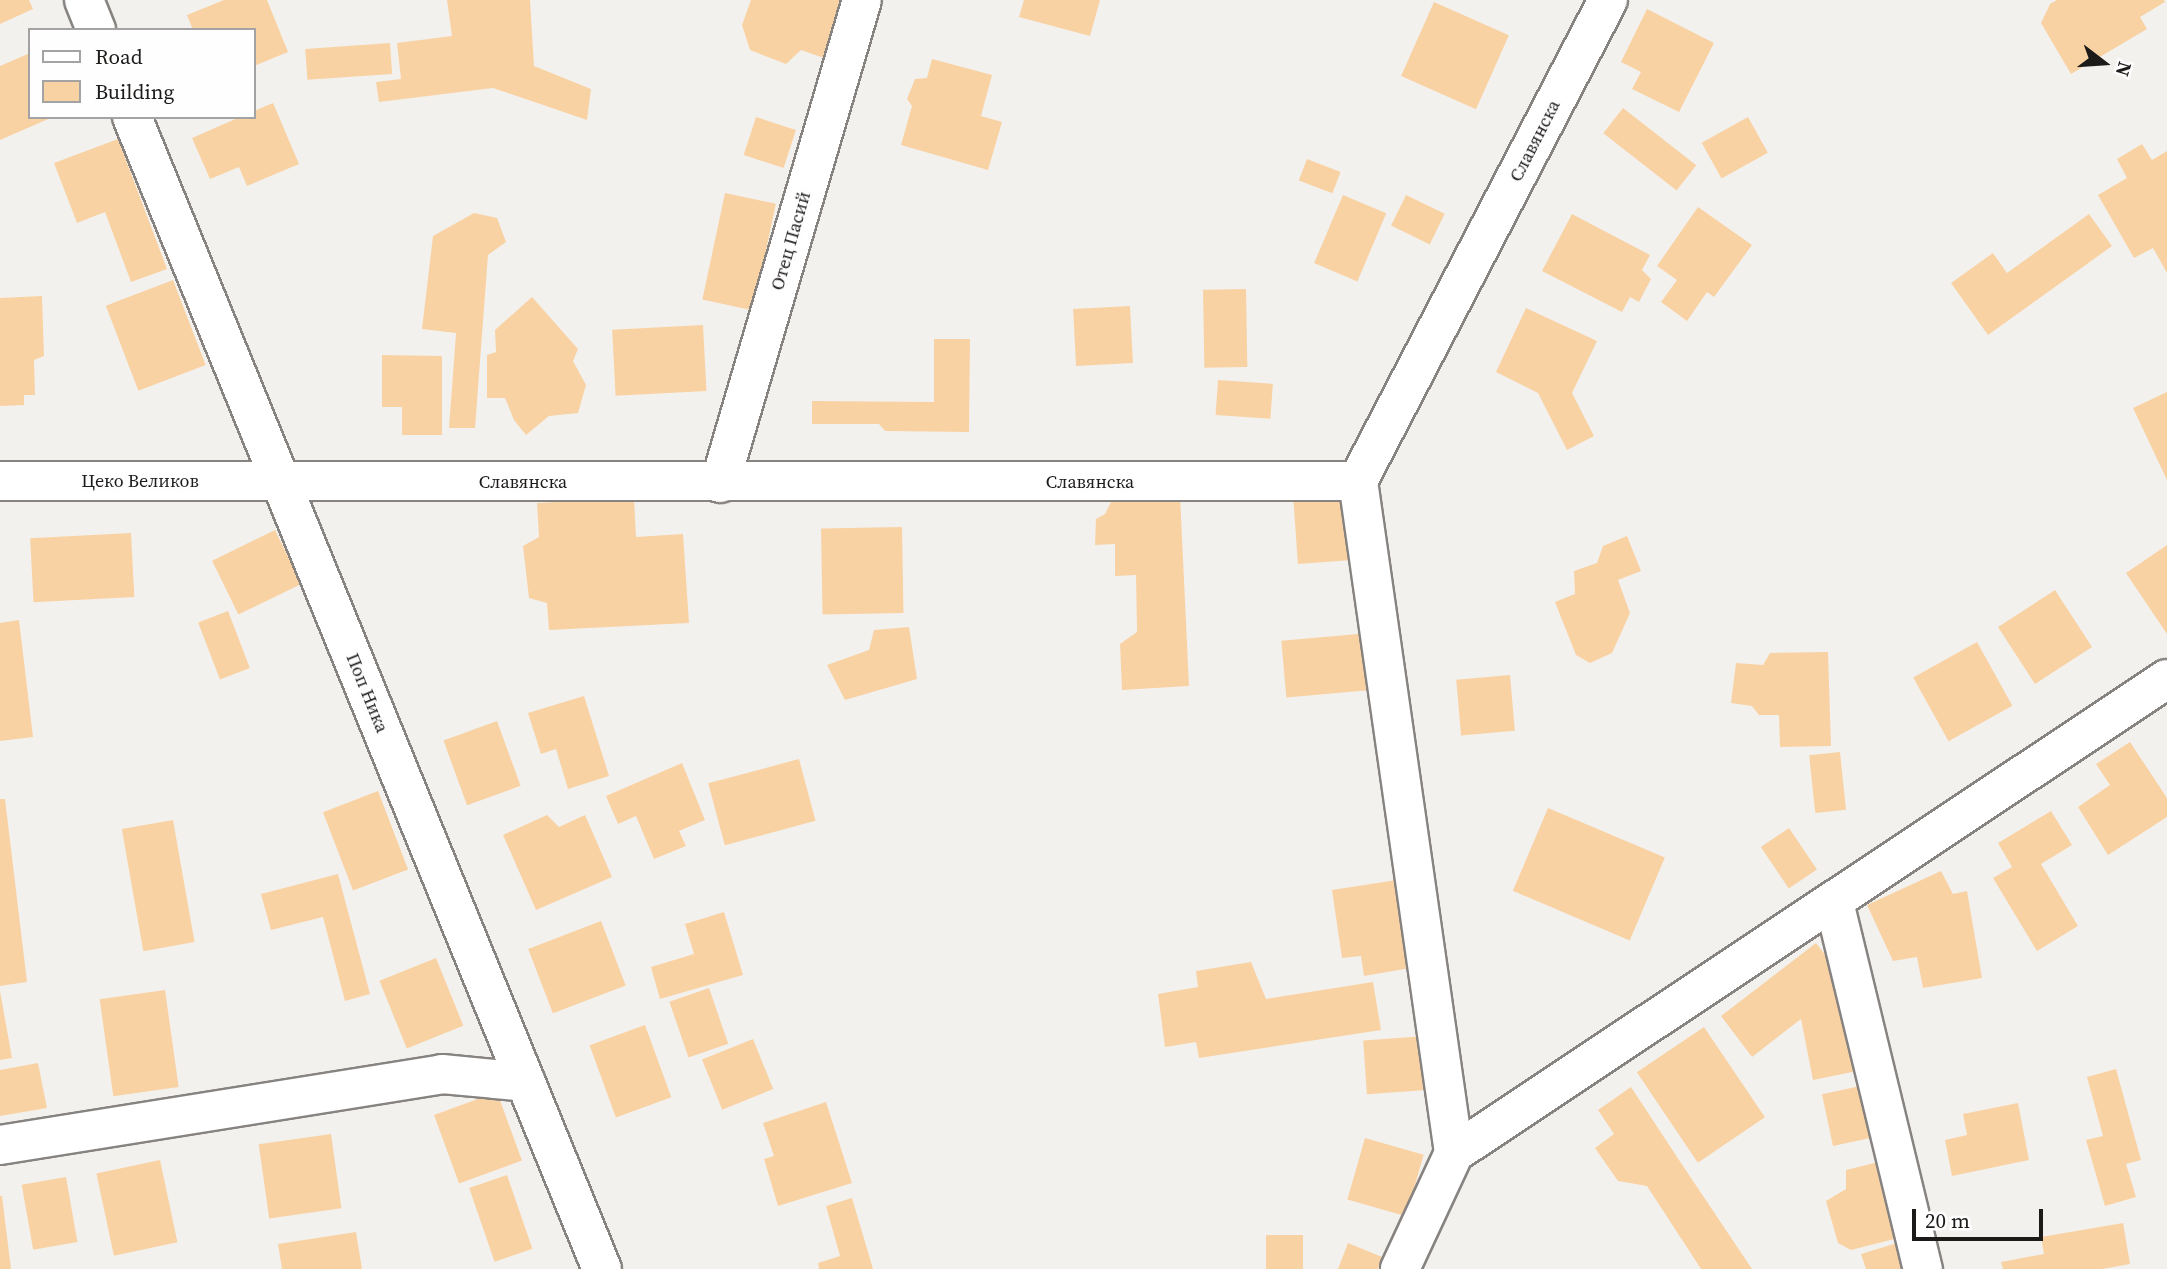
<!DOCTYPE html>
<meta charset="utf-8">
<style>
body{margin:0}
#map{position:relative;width:2167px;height:1269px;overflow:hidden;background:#f3f1ee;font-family:"Source Serif 4",serif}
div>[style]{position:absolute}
.building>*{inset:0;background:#f9d2a4;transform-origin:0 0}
.roads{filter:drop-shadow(2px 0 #868381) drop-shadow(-2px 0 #868381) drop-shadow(0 2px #868381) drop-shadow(0 -2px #868381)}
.street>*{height:38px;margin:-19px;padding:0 19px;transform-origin:19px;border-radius:19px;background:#fff}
span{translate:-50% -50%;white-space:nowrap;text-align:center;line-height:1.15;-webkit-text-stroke:7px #fffefe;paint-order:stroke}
.street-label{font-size:18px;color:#1c1b1a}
.legend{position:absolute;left:28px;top:28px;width:228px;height:91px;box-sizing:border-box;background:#fffefe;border:2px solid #a4a3a3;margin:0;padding:9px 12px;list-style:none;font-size:21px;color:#1c1b1a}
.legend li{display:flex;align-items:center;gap:14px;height:35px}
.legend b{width:35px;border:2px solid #a4a3a3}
.north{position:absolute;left:2069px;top:28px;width:70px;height:70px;-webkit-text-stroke:5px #fffefe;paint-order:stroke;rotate:107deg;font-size:19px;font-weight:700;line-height:28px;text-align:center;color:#1c1b1a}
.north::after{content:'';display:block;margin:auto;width:24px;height:32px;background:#1c1b1a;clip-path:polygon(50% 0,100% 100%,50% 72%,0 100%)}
.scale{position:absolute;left:1912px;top:1209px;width:131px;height:32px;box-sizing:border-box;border:4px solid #1c1b1a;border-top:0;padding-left:9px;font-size:21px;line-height:24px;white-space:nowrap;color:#1c1b1a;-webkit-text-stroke:5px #fffefe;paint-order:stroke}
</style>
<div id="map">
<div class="building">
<i style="clip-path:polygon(0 0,29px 0,33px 9px,0 24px)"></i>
<i style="clip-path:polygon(224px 0,267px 0,288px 52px,254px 66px,254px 30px,193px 30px,187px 15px)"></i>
<i style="clip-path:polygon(447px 0,530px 0,534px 66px,591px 89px,587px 120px,493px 88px,379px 102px,376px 82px,401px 79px,397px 43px,452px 36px)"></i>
<i style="clip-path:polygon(751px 0,843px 0,824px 58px,801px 50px,786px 64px,750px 50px,742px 25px)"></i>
<i style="clip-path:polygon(1024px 0,1100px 0,1090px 36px,1019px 17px)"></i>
<i style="clip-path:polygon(2057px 0,2164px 0,2165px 2px,2140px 17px,2147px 29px,2071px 74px,2041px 23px,2050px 4px)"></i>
<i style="left:1434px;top:2px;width:82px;height:81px;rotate:24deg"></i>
<i style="clip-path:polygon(1647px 9px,1714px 43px,1679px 112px,1632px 89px,1641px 72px,1621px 62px)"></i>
<i style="left:390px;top:43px;width:31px;height:85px;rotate:86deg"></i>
<i style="clip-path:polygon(30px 53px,30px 117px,53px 117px,0 140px,0 66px)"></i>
<i style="clip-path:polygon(932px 59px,992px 75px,981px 116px,1002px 122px,988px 170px,901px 145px,912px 106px,907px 99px,915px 79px,927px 78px)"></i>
<i style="clip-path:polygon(273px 103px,299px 164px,247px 186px,239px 167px,210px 179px,192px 138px,240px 117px,254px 117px,254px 111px)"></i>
<i style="left:1623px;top:108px;width:93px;height:32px;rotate:38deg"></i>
<i style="left:756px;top:117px;width:42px;height:40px;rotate:18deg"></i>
<i style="left:1748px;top:117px;width:41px;height:53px;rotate:61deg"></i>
<i style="clip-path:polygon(118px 139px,167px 269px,131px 282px,105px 212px,77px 223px,54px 163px)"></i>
<i style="clip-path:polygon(2142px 144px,2152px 160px,2167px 151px,2167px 273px,2153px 248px,2134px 258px,2098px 195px,2127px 178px,2117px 159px)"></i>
<i style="left:1307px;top:159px;width:36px;height:23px;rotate:21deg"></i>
<i style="left:725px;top:193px;width:52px;height:109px;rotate:12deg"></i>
<i style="left:1343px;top:195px;width:47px;height:74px;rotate:23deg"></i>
<i style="left:1406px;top:195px;width:43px;height:34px;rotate:26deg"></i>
<i style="clip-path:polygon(1698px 207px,1752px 245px,1714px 297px,1707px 292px,1687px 321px,1661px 302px,1677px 280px,1657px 266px)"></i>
<i style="clip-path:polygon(474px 213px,497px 218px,506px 242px,488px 255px,475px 428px,449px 428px,456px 333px,422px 329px,433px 236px)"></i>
<i style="clip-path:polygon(1572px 214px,1650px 255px,1642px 270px,1651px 279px,1639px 302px,1630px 297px,1622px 312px,1542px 271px)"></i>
<i style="clip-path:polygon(2089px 214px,2112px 246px,1988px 335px,1951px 283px,1993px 253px,2007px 273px)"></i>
<i style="left:173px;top:280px;width:91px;height:72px;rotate:69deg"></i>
<i style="left:1246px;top:289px;width:78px;height:43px;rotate:89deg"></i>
<i style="clip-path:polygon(42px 296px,44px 356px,34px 360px,35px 395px,24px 395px,24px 405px,0 406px,0 298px)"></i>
<i style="clip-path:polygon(532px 297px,578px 349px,573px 361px,586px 385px,578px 413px,549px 416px,526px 435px,514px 420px,505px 398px,487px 398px,487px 355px,496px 352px,495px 330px)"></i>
<i style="left:1130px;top:306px;width:57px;height:57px;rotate:87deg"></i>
<i style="clip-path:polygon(1526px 308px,1597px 341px,1572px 393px,1594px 436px,1567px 450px,1538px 393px,1496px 372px)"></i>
<i style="left:703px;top:325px;width:66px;height:91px;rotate:87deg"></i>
<i style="clip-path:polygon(934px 339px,970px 339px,969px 432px,885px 431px,879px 424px,812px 424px,812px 401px,934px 402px)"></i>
<i style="clip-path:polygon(382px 355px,442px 356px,442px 435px,402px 435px,402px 407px,382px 407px)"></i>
<i style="left:1218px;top:380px;width:55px;height:35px;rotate:4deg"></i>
<i style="clip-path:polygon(2167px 392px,2167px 480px,2133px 408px)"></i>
<i style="left:1351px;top:492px;width:68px;height:58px;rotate:86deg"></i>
<i style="clip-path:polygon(1180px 495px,1189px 686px,1122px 690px,1120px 644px,1137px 632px,1136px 575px,1115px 576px,1115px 544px,1095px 545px,1096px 519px,1105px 514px,1113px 498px)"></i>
<i style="clip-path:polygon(634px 498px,636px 537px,683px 534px,689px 623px,549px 630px,547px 603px,529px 598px,523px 546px,539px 537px,537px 503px)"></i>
<i style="left:902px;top:527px;width:86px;height:81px;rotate:89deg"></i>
<i style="left:275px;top:530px;width:60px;height:70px;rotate:64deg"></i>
<i style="left:131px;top:533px;width:64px;height:101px;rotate:87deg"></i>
<i style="clip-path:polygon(1627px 536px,1641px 571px,1618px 580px,1630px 613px,1612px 653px,1590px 663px,1576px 655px,1555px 602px,1575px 594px,1574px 571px,1597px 563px,1603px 546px)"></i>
<i style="clip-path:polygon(2167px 545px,2167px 634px,2126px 573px)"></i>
<i style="left:2055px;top:590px;width:68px;height:68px;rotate:57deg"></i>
<i style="left:228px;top:611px;width:61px;height:32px;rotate:69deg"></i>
<i style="clip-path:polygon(19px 620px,33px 737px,0 741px,0 623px)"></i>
<i style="clip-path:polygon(909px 627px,917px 679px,845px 700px,827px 665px,869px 650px,874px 630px)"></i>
<i style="left:1369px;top:633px;width:57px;height:88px;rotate:85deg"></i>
<i style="left:1977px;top:642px;width:73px;height:73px;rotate:61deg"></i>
<i style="clip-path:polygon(1828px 652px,1831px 746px,1780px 747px,1779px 715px,1759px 715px,1752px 706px,1731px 703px,1736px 663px,1763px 665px,1770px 653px)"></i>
<i style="left:1510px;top:675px;width:56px;height:54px;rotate:85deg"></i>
<i style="clip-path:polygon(584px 696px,609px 776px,568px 789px,556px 749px,541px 754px,528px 713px)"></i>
<i style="left:497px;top:721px;width:69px;height:57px;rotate:70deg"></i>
<i style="clip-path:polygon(2130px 742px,2167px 798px,2167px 817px,2108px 855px,2078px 807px,2110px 785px,2096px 764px)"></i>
<i style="left:1840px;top:752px;width:58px;height:31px;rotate:84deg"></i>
<i style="left:799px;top:759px;width:64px;height:94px;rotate:75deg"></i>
<i style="clip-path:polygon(682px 763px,705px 820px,679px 831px,686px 846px,654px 859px,636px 816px,618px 824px,606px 796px)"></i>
<i style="left:378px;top:791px;width:84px;height:59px;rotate:69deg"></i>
<i style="clip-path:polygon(0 799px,5px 799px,27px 982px,0 986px)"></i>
<i style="left:1548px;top:808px;width:127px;height:90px;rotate:23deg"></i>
<i style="clip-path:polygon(2051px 811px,2072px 845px,2041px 864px,2078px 926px,2037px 951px,1993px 878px,2012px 867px,1998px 843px)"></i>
<i style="clip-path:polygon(547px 815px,559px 827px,585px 815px,612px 877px,536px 910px,503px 835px)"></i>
<i style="left:173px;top:820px;width:124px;height:52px;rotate:80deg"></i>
<i style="left:1789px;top:828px;width:50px;height:34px;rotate:56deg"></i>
<i style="clip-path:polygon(1941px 871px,1953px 894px,1967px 891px,1982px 978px,1923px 988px,1917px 957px,1893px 961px,1867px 905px)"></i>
<i style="clip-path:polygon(338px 874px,370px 994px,345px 1001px,323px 917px,271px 930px,261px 894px)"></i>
<i style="clip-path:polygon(1403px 879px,1416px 967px,1364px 976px,1361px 956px,1342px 958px,1332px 890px)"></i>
<i style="clip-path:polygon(724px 912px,743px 975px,660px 999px,651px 967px,694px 954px,685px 924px)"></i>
<i style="left:601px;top:921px;width:69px;height:78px;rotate:69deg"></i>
<i style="clip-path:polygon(1816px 943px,1846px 982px,1862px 1070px,1813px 1080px,1801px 1019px,1752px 1057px,1721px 1016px)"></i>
<i style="left:436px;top:958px;width:73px;height:61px;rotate:68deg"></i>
<i style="clip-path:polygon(1251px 962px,1266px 999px,1373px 982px,1381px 1030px,1199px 1058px,1196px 1042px,1165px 1047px,1158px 994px,1198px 987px,1196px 971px)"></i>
<i style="left:709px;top:988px;width:59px;height:42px;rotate:71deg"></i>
<i style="left:165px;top:990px;width:98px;height:66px;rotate:82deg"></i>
<i style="clip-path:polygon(0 991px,12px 1058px,0 1060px)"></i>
<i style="left:645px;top:1025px;width:77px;height:59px;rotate:70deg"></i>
<i style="left:1704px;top:1027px;width:109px;height:81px;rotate:56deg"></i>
<i style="left:1426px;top:1036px;width:54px;height:63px;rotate:86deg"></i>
<i style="left:753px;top:1039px;width:54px;height:55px;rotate:68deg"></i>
<i style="clip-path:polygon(38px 1063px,47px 1108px,0 1116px,0 1070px)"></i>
<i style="clip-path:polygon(2116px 1069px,2141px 1160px,2126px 1164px,2136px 1197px,2105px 1206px,2086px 1140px,2103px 1136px,2087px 1077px)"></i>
<i style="left:1865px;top:1085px;width:53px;height:44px;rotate:78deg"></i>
<i style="clip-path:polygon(1631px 1087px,1681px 1163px,1752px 1269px,1701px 1269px,1647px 1186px,1618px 1181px,1595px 1148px,1614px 1134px,1598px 1110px)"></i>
<i style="left:497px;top:1092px;width:73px;height:67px;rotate:70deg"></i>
<i style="clip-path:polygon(826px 1102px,852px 1183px,778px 1206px,764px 1159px,774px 1156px,763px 1123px)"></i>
<i style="clip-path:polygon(2018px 1103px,2029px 1160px,1952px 1176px,1945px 1140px,1967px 1135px,1963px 1114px)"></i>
<i style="left:331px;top:1134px;width:75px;height:73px;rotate:82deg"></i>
<i style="left:1365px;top:1138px;width:61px;height:64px;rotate:16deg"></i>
<i style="left:160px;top:1160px;width:84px;height:65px;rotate:78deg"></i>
<i style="clip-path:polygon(1887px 1160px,1906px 1236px,1851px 1250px,1838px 1243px,1826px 1201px,1846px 1189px,1846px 1170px)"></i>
<i style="left:507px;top:1175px;width:78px;height:40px;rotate:71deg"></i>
<i style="left:66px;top:1177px;width:66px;height:45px;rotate:80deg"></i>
<i style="clip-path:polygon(0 1196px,2px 1196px,11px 1269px,0 1269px)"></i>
<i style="clip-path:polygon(852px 1198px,873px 1269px,819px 1269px,818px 1263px,840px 1256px,826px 1206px)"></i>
<i style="clip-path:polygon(2123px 1223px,2130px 1264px,2102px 1269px,2003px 1269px,2001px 1262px,2044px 1254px,2041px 1237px)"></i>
<i style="clip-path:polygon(356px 1232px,362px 1269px,282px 1269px,278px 1244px)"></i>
<i style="left:1266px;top:1235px;width:37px;height:34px"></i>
<i style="clip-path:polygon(1907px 1240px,1916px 1269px,1866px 1269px,1861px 1254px)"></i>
<i style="clip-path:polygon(1348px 1243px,1382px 1257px,1378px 1269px,1338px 1269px)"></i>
</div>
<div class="roads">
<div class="street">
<i style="left:84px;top:0;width:32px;rotate:68deg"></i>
<i style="left:132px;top:117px;width:1244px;rotate:67.81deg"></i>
<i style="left:0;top:481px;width:1358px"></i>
<i style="left:1358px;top:481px;width:542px;rotate:-62.54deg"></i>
<i style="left:1358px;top:481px;width:679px;rotate:81.87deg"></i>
<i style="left:1454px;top:1153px;width:128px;rotate:115deg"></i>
<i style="left:720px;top:483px;width:503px;rotate:-73.62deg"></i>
<i style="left:1834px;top:902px;width:378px;rotate:76.4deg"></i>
<i style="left:0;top:1145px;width:448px;rotate:-9.1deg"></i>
<i style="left:442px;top:1074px;width:84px;rotate:5.4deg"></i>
<i style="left:1454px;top:1153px;width:856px;rotate:-33.62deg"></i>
</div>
</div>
<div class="street-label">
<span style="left:1535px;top:141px;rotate:-63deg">Славянска</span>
<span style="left:791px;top:241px;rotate:-74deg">Отец Пасий</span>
<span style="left:140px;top:481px">Цеко Великов</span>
<span style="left:523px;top:482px">Славянска</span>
<span style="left:1090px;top:482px">Славянска</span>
<span style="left:367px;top:693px;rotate:68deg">Поп Ника</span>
</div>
<ul class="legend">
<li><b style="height:9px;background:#fff"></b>Road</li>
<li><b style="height:19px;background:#f9d2a4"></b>Building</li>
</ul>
<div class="north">N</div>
<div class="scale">20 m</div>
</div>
